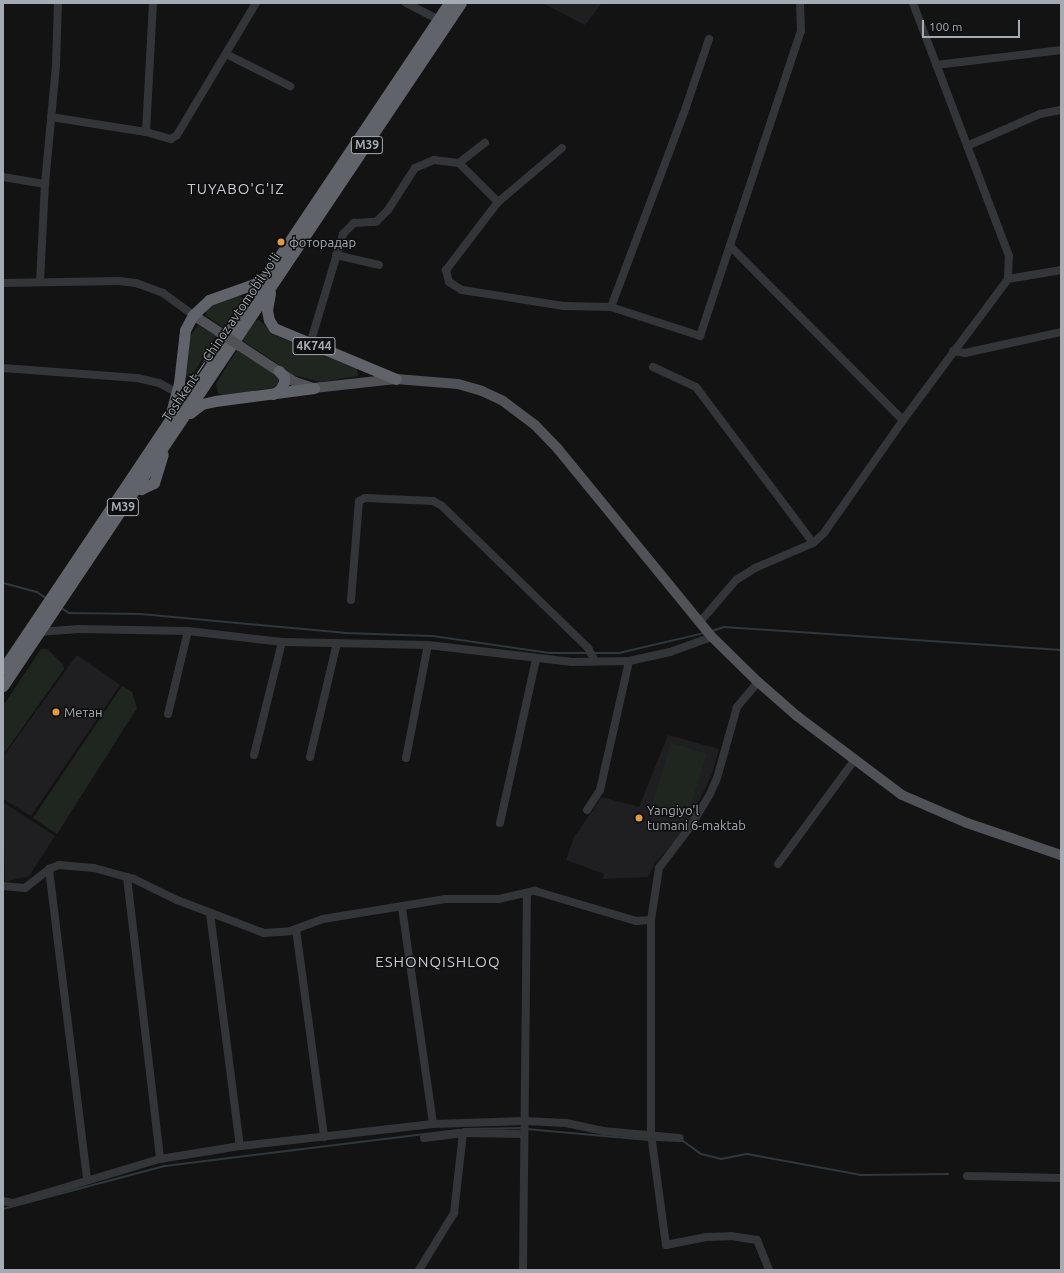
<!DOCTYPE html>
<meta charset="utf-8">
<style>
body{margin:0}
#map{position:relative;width:1064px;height:1273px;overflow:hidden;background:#131314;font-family:Ubuntu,sans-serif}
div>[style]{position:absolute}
.built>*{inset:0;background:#1f1f21}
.green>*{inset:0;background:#1f2620;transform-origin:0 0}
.stream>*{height:2px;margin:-1px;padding:0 1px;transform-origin:1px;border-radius:1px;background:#2f383d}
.minor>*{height:8px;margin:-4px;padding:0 4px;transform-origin:4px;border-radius:4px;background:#343538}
.major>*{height:10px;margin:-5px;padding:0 5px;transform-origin:5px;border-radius:5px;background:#505257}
.highway>*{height:11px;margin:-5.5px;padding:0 5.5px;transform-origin:5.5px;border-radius:5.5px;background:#606369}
.major-bridge>*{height:10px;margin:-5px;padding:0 5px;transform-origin:5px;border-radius:5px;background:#505257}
.dots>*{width:11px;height:11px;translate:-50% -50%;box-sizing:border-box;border:2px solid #0e0e0f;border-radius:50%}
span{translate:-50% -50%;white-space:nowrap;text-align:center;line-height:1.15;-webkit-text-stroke:3px #0e0e0f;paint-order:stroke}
.shield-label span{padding:1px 3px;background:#0e0e0f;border:1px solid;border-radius:3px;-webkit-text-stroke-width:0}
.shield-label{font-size:12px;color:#a5abb3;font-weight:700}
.poi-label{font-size:13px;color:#a5abb3}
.left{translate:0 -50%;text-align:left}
.street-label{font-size:13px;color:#a5abb3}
.quarter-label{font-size:15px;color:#c6c9cf;letter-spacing:1px}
.frame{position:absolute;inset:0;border:4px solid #a5abb3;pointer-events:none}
.scale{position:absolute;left:922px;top:20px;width:98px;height:18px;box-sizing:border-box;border:2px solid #a5abb3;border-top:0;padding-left:5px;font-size:12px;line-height:14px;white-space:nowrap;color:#a5abb3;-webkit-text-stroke:3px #0e0e0f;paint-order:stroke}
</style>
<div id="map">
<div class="built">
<i style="clip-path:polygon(542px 3px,602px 3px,585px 25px)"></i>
<i style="clip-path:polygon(77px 655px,120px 685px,31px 816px,3px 799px,3px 757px)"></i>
<i style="clip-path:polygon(668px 735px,719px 749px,712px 774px,685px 830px,656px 862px,648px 877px,602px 879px,604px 874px,566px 860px,574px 837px,602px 797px,639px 807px)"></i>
<i style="clip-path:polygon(3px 802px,55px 836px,29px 876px,5px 882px)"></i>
</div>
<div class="green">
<i style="clip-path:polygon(236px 295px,244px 298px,224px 328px,206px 316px,206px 307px)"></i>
<i style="clip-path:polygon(259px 320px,277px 336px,357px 369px,358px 376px,320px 382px,294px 375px,242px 340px,255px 321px)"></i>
<i style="clip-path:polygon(198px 325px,216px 336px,192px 376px,185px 378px,189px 338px)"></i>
<i style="clip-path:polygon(237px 350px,275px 375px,278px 379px,278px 387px,222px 395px,218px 393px,216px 384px)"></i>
<i style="clip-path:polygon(41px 649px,47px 649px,63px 665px,64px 669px,3px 755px,3px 706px)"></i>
<i style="clip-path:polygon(122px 686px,132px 692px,137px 708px,57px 834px,33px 818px)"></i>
<i style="left:671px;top:743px;width:37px;height:64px;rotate:17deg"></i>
</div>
<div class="stream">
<i style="left:3px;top:583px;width:35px;rotate:15deg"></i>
<i style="left:37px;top:592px;width:12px;rotate:35deg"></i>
<i style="left:60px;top:607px;width:11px;rotate:34deg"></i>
<i style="left:69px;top:613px;width:72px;rotate:0.8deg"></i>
<i style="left:141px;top:614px;width:204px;rotate:5.3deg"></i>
<i style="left:344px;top:633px;width:89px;rotate:1.9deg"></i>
<i style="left:433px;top:636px;width:118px;rotate:8.3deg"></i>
<i style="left:550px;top:653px;width:38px"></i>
<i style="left:712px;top:631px;width:13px;rotate:-18deg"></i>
<i style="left:724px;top:627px;width:338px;rotate:3.9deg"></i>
<i style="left:593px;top:653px;width:26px"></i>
<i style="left:619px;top:653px;width:87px;rotate:-13.2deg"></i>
<i style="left:464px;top:1129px;width:58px;rotate:-1deg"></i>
<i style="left:526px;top:1129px;width:123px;rotate:5.1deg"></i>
<i style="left:653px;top:1140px;width:30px;rotate:2deg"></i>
<i style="left:683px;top:1141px;width:22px;rotate:36deg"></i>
<i style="left:701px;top:1154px;width:21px;rotate:14deg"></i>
<i style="left:721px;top:1159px;width:26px;rotate:-11deg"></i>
<i style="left:747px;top:1154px;width:116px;rotate:10.4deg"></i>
<i style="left:861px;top:1175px;width:87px;rotate:-0.7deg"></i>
<i style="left:3px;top:1209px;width:168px;rotate:-14.9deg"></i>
<i style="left:165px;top:1166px;width:297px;rotate:-7deg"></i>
</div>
<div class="minor">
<i style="left:406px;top:3px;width:36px;rotate:27deg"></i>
<i style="left:226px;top:54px;width:72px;rotate:26.6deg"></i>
<i style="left:936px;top:65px;width:126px;rotate:-6.8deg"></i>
<i style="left:51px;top:117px;width:96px;rotate:9deg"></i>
<i style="left:146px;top:132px;width:129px;rotate:-86.9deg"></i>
<i style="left:146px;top:132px;width:26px;rotate:16deg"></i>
<i style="left:171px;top:139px;width:7px;rotate:-34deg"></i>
<i style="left:177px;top:135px;width:154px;rotate:-59.1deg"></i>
<i style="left:967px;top:146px;width:80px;rotate:-23.7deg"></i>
<i style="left:1040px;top:114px;width:21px;rotate:-11deg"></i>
<i style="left:562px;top:148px;width:84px;rotate:139.8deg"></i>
<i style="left:498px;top:202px;width:86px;rotate:127.4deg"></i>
<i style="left:446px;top:270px;width:12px;rotate:76deg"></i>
<i style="left:449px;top:282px;width:15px;rotate:32deg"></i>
<i style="left:462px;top:290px;width:103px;rotate:8.9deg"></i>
<i style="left:564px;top:306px;width:47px;rotate:1.2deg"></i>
<i style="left:611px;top:307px;width:94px;rotate:18deg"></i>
<i style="left:700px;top:336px;width:321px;rotate:-71.7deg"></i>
<i style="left:801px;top:31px;width:28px;rotate:-92deg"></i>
<i style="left:459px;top:163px;width:55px;rotate:45deg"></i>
<i style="left:3px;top:177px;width:43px;rotate:9.5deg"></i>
<i style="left:730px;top:246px;width:245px;rotate:45.2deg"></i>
<i style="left:336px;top:255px;width:44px;rotate:13.1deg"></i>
<i style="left:1008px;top:279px;width:54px;rotate:-9.6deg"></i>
<i style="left:40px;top:282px;width:98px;rotate:-87.1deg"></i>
<i style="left:45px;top:184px;width:120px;rotate:-84.7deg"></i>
<i style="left:56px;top:65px;width:62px;rotate:-88.2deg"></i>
<i style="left:3px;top:283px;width:116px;rotate:-1deg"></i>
<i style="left:119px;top:281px;width:17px;rotate:7deg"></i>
<i style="left:136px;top:283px;width:29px;rotate:20deg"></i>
<i style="left:163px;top:293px;width:37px;rotate:36deg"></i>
<i style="left:611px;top:307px;width:214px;rotate:-69.4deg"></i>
<i style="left:686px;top:107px;width:72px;rotate:-71.3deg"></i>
<i style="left:310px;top:344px;width:115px;rotate:-73.3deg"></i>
<i style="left:343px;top:234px;width:16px;rotate:-45deg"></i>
<i style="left:354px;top:223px;width:22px;rotate:-3deg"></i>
<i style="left:376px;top:222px;width:17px;rotate:-45deg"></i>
<i style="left:388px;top:210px;width:50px;rotate:-57.3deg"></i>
<i style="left:415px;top:168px;width:21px;rotate:-23deg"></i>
<i style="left:434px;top:160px;width:25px;rotate:7deg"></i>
<i style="left:459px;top:163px;width:33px;rotate:-38deg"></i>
<i style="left:953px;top:351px;width:12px;rotate:9deg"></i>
<i style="left:965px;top:353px;width:98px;rotate:-12.3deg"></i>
<i style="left:653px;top:367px;width:47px;rotate:24.9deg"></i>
<i style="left:696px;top:387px;width:195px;rotate:53.1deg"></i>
<i style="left:3px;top:368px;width:134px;rotate:4.3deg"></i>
<i style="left:137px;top:378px;width:23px;rotate:13deg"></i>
<i style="left:159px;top:383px;width:19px;rotate:28deg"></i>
<i style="left:351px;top:600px;width:99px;rotate:-85.4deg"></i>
<i style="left:359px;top:501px;width:7px;rotate:-27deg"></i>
<i style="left:365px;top:498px;width:68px;rotate:2.5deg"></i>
<i style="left:433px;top:501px;width:10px;rotate:29deg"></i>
<i style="left:442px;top:506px;width:204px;rotate:44.2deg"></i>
<i style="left:588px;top:648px;width:15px;rotate:62deg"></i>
<i style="left:700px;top:622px;width:55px;rotate:-49.4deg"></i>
<i style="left:736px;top:580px;width:22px;rotate:-32deg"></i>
<i style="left:755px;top:568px;width:63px;rotate:-23.3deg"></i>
<i style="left:813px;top:543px;width:15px;rotate:-42deg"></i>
<i style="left:824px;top:533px;width:138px;rotate:-55deg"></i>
<i style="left:903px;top:420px;width:176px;rotate:-53.3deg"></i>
<i style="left:1008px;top:279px;width:23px;rotate:-88deg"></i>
<i style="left:1009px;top:256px;width:271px;rotate:-110.8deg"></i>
<i style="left:39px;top:632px;width:40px;rotate:-4.3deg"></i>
<i style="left:79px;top:629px;width:109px;rotate:1.1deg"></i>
<i style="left:188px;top:631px;width:95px;rotate:6.7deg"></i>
<i style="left:282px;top:642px;width:146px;rotate:1.2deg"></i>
<i style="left:428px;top:645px;width:145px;rotate:6.7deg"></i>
<i style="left:572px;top:662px;width:57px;rotate:-1deg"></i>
<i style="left:629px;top:661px;width:42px;rotate:-12.4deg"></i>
<i style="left:670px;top:652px;width:45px;rotate:-19.7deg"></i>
<i style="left:758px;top:682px;width:33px;rotate:130deg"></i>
<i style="left:737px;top:707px;width:74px;rotate:105.7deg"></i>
<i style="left:717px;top:778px;width:17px;rotate:114deg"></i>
<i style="left:710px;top:794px;width:39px;rotate:121deg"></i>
<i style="left:690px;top:827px;width:51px;rotate:127.1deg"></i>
<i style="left:659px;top:868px;width:53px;rotate:98.7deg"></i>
<i style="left:651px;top:920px;width:214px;rotate:90deg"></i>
<i style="left:651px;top:1134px;width:112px;rotate:82.3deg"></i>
<i style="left:666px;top:1245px;width:41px;rotate:-11.3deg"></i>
<i style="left:706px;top:1237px;width:25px;rotate:-2deg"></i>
<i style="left:731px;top:1236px;width:26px;rotate:9deg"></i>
<i style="left:757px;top:1240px;width:32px;rotate:68deg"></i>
<i style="left:168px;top:714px;width:85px;rotate:-76.5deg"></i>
<i style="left:254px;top:755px;width:116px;rotate:-76.1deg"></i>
<i style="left:310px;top:757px;width:117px;rotate:-76.7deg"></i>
<i style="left:406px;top:758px;width:115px;rotate:-79deg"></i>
<i style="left:587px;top:810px;width:24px;rotate:-57deg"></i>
<i style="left:600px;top:790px;width:132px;rotate:-77.3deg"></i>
<i style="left:500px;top:823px;width:168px;rotate:-77.6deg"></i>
<i style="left:778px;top:864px;width:130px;rotate:-53.7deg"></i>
<i style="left:49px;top:869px;width:313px;rotate:83deg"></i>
<i style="left:127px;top:877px;width:284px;rotate:83.3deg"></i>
<i style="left:3px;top:886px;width:22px;rotate:5deg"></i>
<i style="left:25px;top:888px;width:31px;rotate:-38deg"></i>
<i style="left:49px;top:869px;width:11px;rotate:-22deg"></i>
<i style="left:59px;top:865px;width:35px;rotate:5deg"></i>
<i style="left:94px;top:868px;width:41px;rotate:15.4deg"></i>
<i style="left:134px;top:879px;width:48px;rotate:26deg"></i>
<i style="left:177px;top:900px;width:93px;rotate:20.8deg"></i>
<i style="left:264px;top:933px;width:26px;rotate:-4deg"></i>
<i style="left:290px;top:931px;width:35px;rotate:-20deg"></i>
<i style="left:323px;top:919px;width:124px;rotate:-9.3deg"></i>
<i style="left:445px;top:899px;width:54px"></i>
<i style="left:499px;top:899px;width:37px;rotate:-13deg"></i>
<i style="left:535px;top:891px;width:105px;rotate:16.5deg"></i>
<i style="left:636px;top:921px;width:15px;rotate:-4deg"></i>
<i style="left:402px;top:908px;width:218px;rotate:81.8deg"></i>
<i style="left:210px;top:913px;width:235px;rotate:82.7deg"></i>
<i style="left:296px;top:929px;width:210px;rotate:82.3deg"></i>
<i style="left:424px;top:1138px;width:39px;rotate:-7deg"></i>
<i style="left:463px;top:1133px;width:60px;rotate:1deg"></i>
<i style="left:967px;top:1176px;width:94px;rotate:1.2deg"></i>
<i style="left:3px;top:1201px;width:10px;rotate:11deg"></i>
<i style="left:13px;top:1203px;width:153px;rotate:-16.7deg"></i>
<i style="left:160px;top:1159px;width:81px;rotate:-9.2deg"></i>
<i style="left:240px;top:1146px;width:194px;rotate:-6.5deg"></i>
<i style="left:433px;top:1124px;width:92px;rotate:-1.9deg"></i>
<i style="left:525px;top:1121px;width:41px;rotate:2.8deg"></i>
<i style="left:566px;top:1123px;width:38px;rotate:12deg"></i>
<i style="left:603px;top:1131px;width:77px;rotate:5.2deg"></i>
<i style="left:419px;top:1270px;width:67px;rotate:-58.4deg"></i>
<i style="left:454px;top:1213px;width:81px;rotate:-83.6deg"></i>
<i style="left:523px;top:1270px;width:375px;rotate:-89.4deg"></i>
</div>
<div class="major">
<i style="left:193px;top:315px;width:31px;rotate:33deg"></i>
<i style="left:240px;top:346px;width:66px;rotate:33.2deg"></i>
<i style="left:295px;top:382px;width:20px;rotate:18deg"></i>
<i style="left:314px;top:388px;width:82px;rotate:-6.3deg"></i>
<i style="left:396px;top:379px;width:62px;rotate:4.6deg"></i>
<i style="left:458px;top:384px;width:25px;rotate:16deg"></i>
<i style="left:482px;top:391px;width:23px;rotate:25deg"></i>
<i style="left:503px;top:401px;width:40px;rotate:37deg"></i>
<i style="left:535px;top:425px;width:33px;rotate:46deg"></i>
<i style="left:558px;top:449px;width:243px;rotate:50.7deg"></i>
<i style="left:712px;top:637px;width:64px;rotate:44.4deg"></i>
<i style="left:758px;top:682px;width:52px;rotate:41.1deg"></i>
<i style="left:797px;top:716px;width:131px;rotate:37deg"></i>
<i style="left:902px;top:795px;width:71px;rotate:23.3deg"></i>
<i style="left:967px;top:823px;width:99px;rotate:18.8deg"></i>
</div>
<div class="highway">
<i style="left:270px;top:293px;width:17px;rotate:100deg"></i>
<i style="left:267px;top:310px;width:10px;rotate:79deg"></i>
<i style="left:269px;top:320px;width:9px;rotate:58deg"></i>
<i style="left:274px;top:328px;width:132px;rotate:22.7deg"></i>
<i style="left:273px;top:394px;width:8px;rotate:-30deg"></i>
<i style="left:280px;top:390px;width:9px;rotate:-63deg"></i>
<i style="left:284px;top:382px;width:5px;rotate:-90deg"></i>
<i style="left:284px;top:377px;width:8px;rotate:-130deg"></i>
<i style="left:171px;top:413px;width:31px;rotate:-75deg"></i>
<i style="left:179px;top:383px;width:53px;rotate:-83.5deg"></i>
<i style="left:185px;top:330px;width:17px;rotate:-62deg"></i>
<i style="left:193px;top:315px;width:22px;rotate:-43deg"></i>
<i style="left:209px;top:300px;width:48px;rotate:-19.6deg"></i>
<i style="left:254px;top:284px;width:13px;rotate:-32deg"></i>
<i style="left:190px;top:413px;width:15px;rotate:-37deg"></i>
<i style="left:202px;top:404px;width:13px;rotate:-13deg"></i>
<i style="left:215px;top:401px;width:100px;rotate:-7.5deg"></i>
<i style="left:132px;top:483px;width:11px;rotate:34deg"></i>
<i style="left:141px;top:489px;width:14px;rotate:-25deg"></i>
<i style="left:154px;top:483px;width:30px;rotate:-73deg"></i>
<i style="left:3px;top:669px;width:802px;rotate:-56.19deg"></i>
<i style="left:3px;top:686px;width:822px;rotate:-56.16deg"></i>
</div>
<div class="major-bridge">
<i style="left:219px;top:332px;width:25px;rotate:34deg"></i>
</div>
<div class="dots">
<i style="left:281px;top:242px;background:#df9c40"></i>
<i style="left:56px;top:712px;background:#df9c40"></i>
<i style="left:639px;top:818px;background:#df9c40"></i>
</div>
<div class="shield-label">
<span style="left:367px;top:145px">M39</span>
<span style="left:314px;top:346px">4К744</span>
<span style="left:123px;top:507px">M39</span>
</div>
<div class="poi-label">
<span class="left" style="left:289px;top:242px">фоторадар</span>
<span class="left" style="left:64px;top:712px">Метан</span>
<span class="left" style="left:647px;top:818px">Yangiyo'l<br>tumani 6-maktab</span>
</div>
<div class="street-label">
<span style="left:221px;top:337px;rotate:-56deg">Toshkent — Chinoz avtomobil yoʻli</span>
</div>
<div class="quarter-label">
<span style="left:236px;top:189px">TUYABO'G'IZ</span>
<span style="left:438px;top:962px">ESHONQISHLOQ</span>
</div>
<div class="frame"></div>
<div class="scale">100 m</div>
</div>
